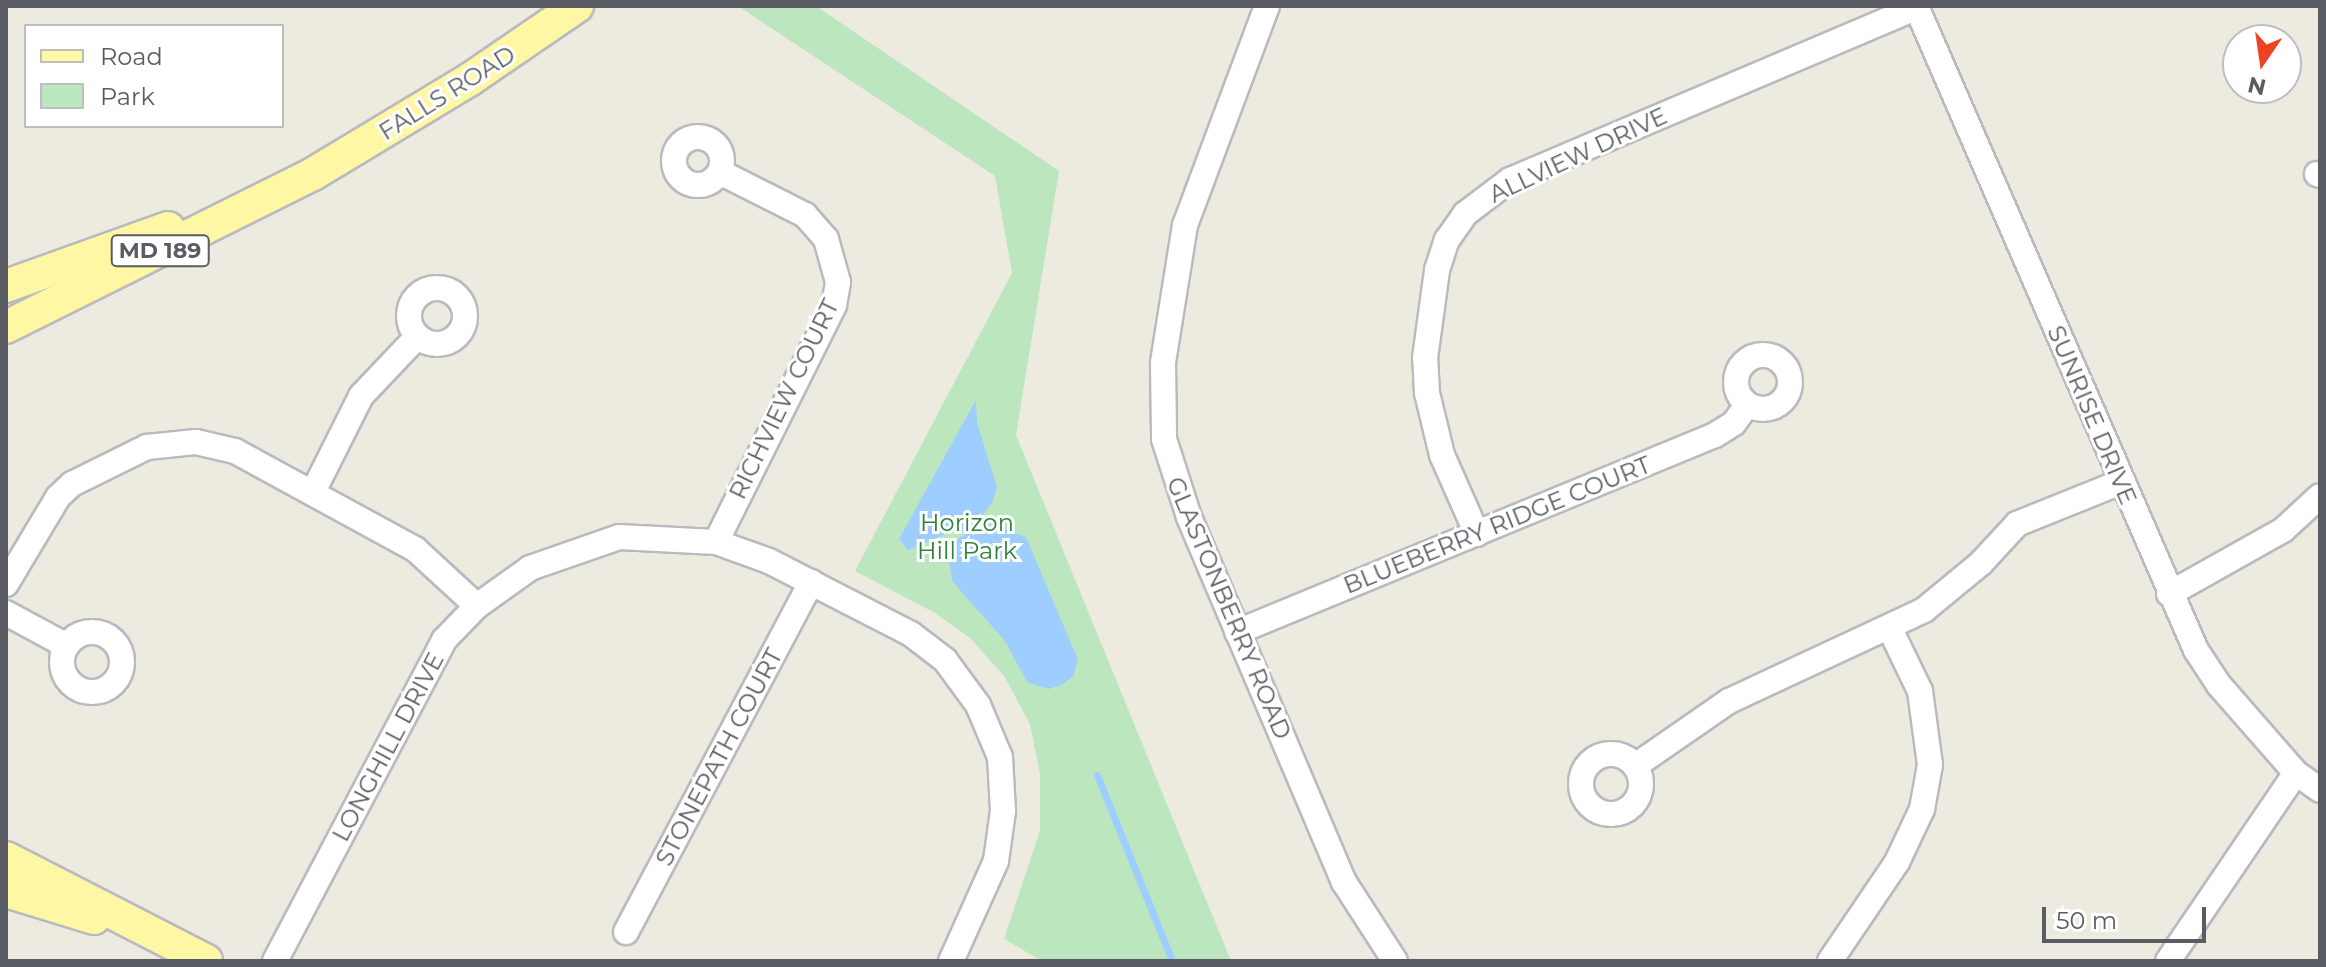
<!DOCTYPE html>
<style>
body{margin:0}
#map{position:relative;width:2326px;height:967px;overflow:hidden;background:#edebe0;font-family:Montserrat,sans-serif}
div>[style]{position:absolute}
.green>*{inset:0;background:#bbe6be}
.water>*{inset:0;background:#9ecdff}
.stream>*{height:7px;margin:-3.5px;padding:0 3.5px;transform-origin:3.5px;border-radius:3.5px;background:#9ecdff}
.roads{filter:drop-shadow(2px 0 #b8bac0) drop-shadow(-2px 0 #b8bac0) drop-shadow(0 2px #b8bac0) drop-shadow(0 -2px #b8bac0)}
.minor>*{height:24px;margin:-12px;padding:0 12px;transform-origin:12px;border-radius:12px;background:#fff}
.minor>.ring{margin:-12px;padding:0;box-sizing:content-box;background:none;border:24px solid #fff;border-radius:50%}
.major>*{height:32px;margin:-16px;padding:0 16px;transform-origin:16px;border-radius:16px;background:#fff7a3}
span{translate:-50% -50%;white-space:nowrap;text-align:center;line-height:1.15;-webkit-text-stroke:6px #fff;paint-order:stroke}
.shield-label span{padding:2px 6px;background:#fff;border:2px solid;border-radius:6px;-webkit-text-stroke-width:0}
.shield-label{font-size:22px;color:#595c62;font-weight:700}
.street-label{font-size:24px;color:#595c62}
.park-label{font-size:24px;color:#2f833a}
.frame{position:absolute;inset:0;border:8px solid #595c62;pointer-events:none}
.legend{position:absolute;left:24px;top:24px;width:260px;height:104px;box-sizing:border-box;background:#fff;border:2px solid #bdbec0;margin:0;padding:10px 14px;list-style:none;font-size:24px;color:#595c62}
.legend li{display:flex;align-items:center;gap:16px;height:40px}
.legend b{width:40px;border:2px solid #bdbec0}
.north{position:absolute;left:2222px;top:24px;width:80px;height:80px;box-sizing:border-box;background:#fff;border:2px solid #bdbec0;border-radius:50%;rotate:193deg;font-size:22px;font-weight:700;line-height:32px;text-align:center;color:#595c62}
.north::after{content:'';display:block;margin:auto;width:28px;height:36px;background:#f04223;clip-path:polygon(50% 0,100% 100%,50% 72%,0 100%)}
.scale{position:absolute;left:2042px;top:907px;width:164px;height:36px;box-sizing:border-box;border:4px solid #595c62;border-top:0;padding-left:10px;font-size:24px;line-height:28px;white-space:nowrap;color:#595c62;-webkit-text-stroke:6px #fff;paint-order:stroke}
</style>
<div id="map">
<div class="green">
<i style="clip-path:polygon(738px 6px,816px 6px,1059px 171px,1016px 435px,1231px 961px,1042px 961px,1004px 939px,1040px 831px,1040px 774px,1030px 724px,1004px 676px,970px 638px,935px 613px,855px 571px,1012px 273px,995px 176px)"></i>
</div>
<div class="water">
<i style="clip-path:polygon(976px 400px,977px 423px,997px 487px,993px 501px,979px 520px,908px 550px,899px 539px)"></i>
<i style="clip-path:polygon(990px 524px,1026px 537px,1078px 660px,1073px 676px,1062px 685px,1048px 689px,1027px 682px,1005px 641px,952px 581px,948px 552px,959px 538px)"></i>
</div>
<div class="stream">
<i style="left:963px;top:526px;width:9px;rotate:63deg"></i>
<i style="left:1097px;top:775px;width:201px;rotate:68deg"></i>
</div>
<div class="roads">
<div class="minor">
<i style="left:1267px;top:6px;width:234px;rotate:110.5deg"></i>
<i style="left:1185px;top:225px;width:140px;rotate:99.1deg"></i>
<i style="left:1163px;top:363px;width:76px;rotate:89.2deg"></i>
<i style="left:1164px;top:439px;width:82px;rotate:72.2deg"></i>
<i style="left:1189px;top:517px;width:397px;rotate:67deg"></i>
<i style="left:1344px;top:882px;width:94px;rotate:57.2deg"></i>
<i style="left:1916px;top:6px;width:702px;rotate:66.5deg"></i>
<i style="left:2196px;top:650px;width:42px;rotate:56.7deg"></i>
<i style="left:2219px;top:685px;width:117px;rotate:48.8deg"></i>
<i style="left:2296px;top:773px;width:29px;rotate:35deg"></i>
<i class="ring" style="left:674px;top:137px;width:24px;height:24px"></i>
<i style="left:2317px;top:174px;width:3px;rotate:18deg"></i>
<i class="ring" style="left:409px;top:288px;width:32px;height:32px"></i>
<i class="ring" style="left:1736px;top:355px;width:30px;height:30px"></i>
<i style="left:313px;top:492px;width:107px;rotate:-63.4deg"></i>
<i style="left:361px;top:396px;width:81px;rotate:-46.5deg"></i>
<i style="left:1477px;top:534px;width:86px;rotate:-113.9deg"></i>
<i style="left:1442px;top:455px;width:64px;rotate:-103.6deg"></i>
<i style="left:1427px;top:393px;width:35px;rotate:-93deg"></i>
<i style="left:1425px;top:358px;width:89px;rotate:-82.2deg"></i>
<i style="left:1437px;top:270px;width:32px;rotate:-72deg"></i>
<i style="left:1447px;top:240px;width:32px;rotate:-55deg"></i>
<i style="left:1465px;top:214px;width:56px;rotate:-37.1deg"></i>
<i style="left:1510px;top:180px;width:442px;rotate:-23deg"></i>
<i style="left:716px;top:542px;width:265px;rotate:-63.5deg"></i>
<i style="left:834px;top:305px;width:23px;rotate:-80deg"></i>
<i style="left:838px;top:282px;width:45px;rotate:-105.6deg"></i>
<i style="left:826px;top:239px;width:32px;rotate:-131deg"></i>
<i style="left:805px;top:215px;width:95px;rotate:-153.2deg"></i>
<i style="left:6px;top:584px;width:101px;rotate:-59.1deg"></i>
<i style="left:58px;top:497px;width:19px;rotate:-43deg"></i>
<i style="left:72px;top:484px;width:84px;rotate:-26.3deg"></i>
<i style="left:147px;top:447px;width:49px;rotate:-5.8deg"></i>
<i style="left:196px;top:442px;width:40px;rotate:13deg"></i>
<i style="left:235px;top:451px;width:205px;rotate:28.6deg"></i>
<i style="left:415px;top:549px;width:84px;rotate:42.6deg"></i>
<i style="left:2169px;top:594px;width:131px;rotate:-29.3deg"></i>
<i style="left:2283px;top:530px;width:50px;rotate:-42.6deg"></i>
<i style="left:6px;top:613px;width:69px;rotate:28.4deg"></i>
<i class="ring" style="left:62px;top:632px;width:36px;height:36px"></i>
<i style="left:1237px;top:632px;width:517px;rotate:-22.4deg"></i>
<i style="left:1715px;top:435px;width:22px;rotate:-32deg"></i>
<i style="left:1734px;top:423px;width:22px;rotate:-54deg"></i>
<i class="ring" style="left:1581px;top:754px;width:36px;height:36px"></i>
<i style="left:1635px;top:766px;width:114px;rotate:-34.7deg"></i>
<i style="left:1729px;top:701px;width:215px;rotate:-25deg"></i>
<i style="left:1924px;top:610px;width:74px;rotate:-39.5deg"></i>
<i style="left:1981px;top:563px;width:53px;rotate:-47.3deg"></i>
<i style="left:2017px;top:524px;width:112px;rotate:-22deg"></i>
<i style="left:626px;top:932px;width:396px;rotate:-62.1deg"></i>
<i style="left:275px;top:961px;width:363px;rotate:-62.2deg"></i>
<i style="left:444px;top:640px;width:47px;rotate:-45.9deg"></i>
<i style="left:477px;top:606px;width:65px;rotate:-35.6deg"></i>
<i style="left:530px;top:568px;width:94px;rotate:-19.2deg"></i>
<i style="left:619px;top:537px;width:97px;rotate:3deg"></i>
<i style="left:716px;top:542px;width:56px;rotate:19.7deg"></i>
<i style="left:769px;top:561px;width:160px;rotate:27.2deg"></i>
<i style="left:911px;top:634px;width:43px;rotate:37.4deg"></i>
<i style="left:945px;top:660px;width:56px;rotate:53.7deg"></i>
<i style="left:978px;top:705px;width:56px;rotate:67.1deg"></i>
<i style="left:1000px;top:757px;width:54px;rotate:86.8deg"></i>
<i style="left:1003px;top:811px;width:50px;rotate:98deg"></i>
<i style="left:996px;top:861px;width:110px;rotate:114.2deg"></i>
<i style="left:1830px;top:961px;width:120px;rotate:-55.9deg"></i>
<i style="left:1897px;top:862px;width:59px;rotate:-64.7deg"></i>
<i style="left:1922px;top:809px;width:45px;rotate:-79.7deg"></i>
<i style="left:1930px;top:765px;width:75px;rotate:-97.7deg"></i>
<i style="left:1920px;top:691px;width:71px;rotate:-115.8deg"></i>
<i style="left:2168px;top:961px;width:227px;rotate:-55.8deg"></i>
</div>
<div class="major">
<i style="left:6px;top:286px;width:172px;rotate:-19.7deg"></i>
<i style="left:6px;top:327px;width:343px;rotate:-26.5deg"></i>
<i style="left:313px;top:174px;width:182px;rotate:-31.1deg"></i>
<i style="left:469px;top:80px;width:131px;rotate:-34.4deg"></i>
<i style="left:6px;top:858px;width:225px;rotate:27.2deg"></i>
<i style="left:6px;top:891px;width:92px;rotate:17.1deg"></i>
</div>
</div>
<div class="shield-label">
<span style="left:160px;top:251px">MD 189</span>
</div>
<div class="street-label">
<span style="left:447px;top:93px;rotate:-32deg">FALLS ROAD</span>
<span style="left:1578px;top:155px;rotate:-25deg">ALLVIEW DRIVE</span>
<span style="left:784px;top:399px;rotate:-64deg">RICHVIEW COURT</span>
<span style="left:2092px;top:415px;rotate:67deg">SUNRISE DRIVE</span>
<span style="left:1497px;top:525px;rotate:-22deg">BLUEBERRY RIDGE COURT</span>
<span style="left:1229px;top:608px;rotate:67deg">GLASTONBERRY ROAD</span>
<span style="left:388px;top:747px;rotate:-62deg">LONGHILL DRIVE</span>
<span style="left:719px;top:757px;rotate:-62deg">STONEPATH COURT</span>
</div>
<div class="park-label">
<span style="left:967px;top:537px">Horizon<br>Hill Park</span>
</div>
<div class="frame"></div>
<ul class="legend">
<li><b style="height:10px;background:#fff7a3"></b>Road</li>
<li><b style="height:22px;background:#bbe6be"></b>Park</li>
</ul>
<div class="north">N</div>
<div class="scale">50 m</div>
</div>
